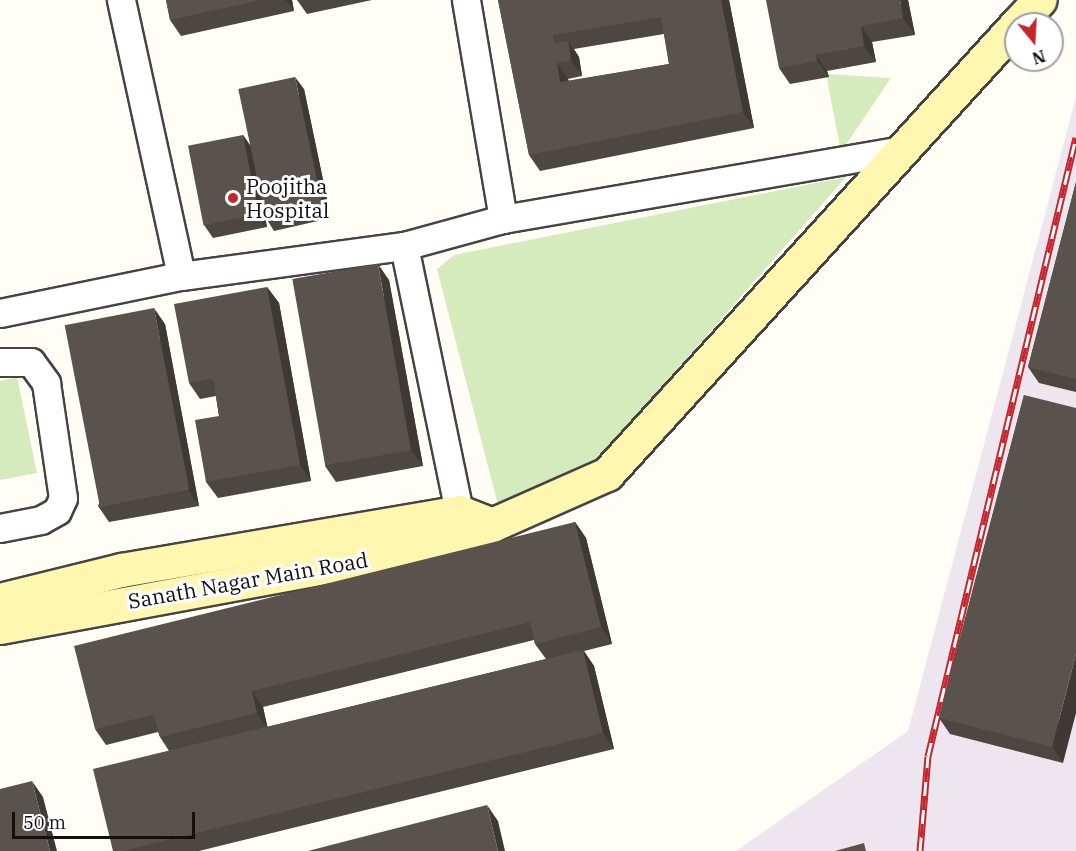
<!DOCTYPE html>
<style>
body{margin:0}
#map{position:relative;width:1076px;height:851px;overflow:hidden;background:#fffdf5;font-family:"IBM Plex Serif",serif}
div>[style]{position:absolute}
.industrial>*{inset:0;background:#eee6ef}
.green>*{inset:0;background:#d5ebbd}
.roads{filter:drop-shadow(2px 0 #444) drop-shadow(-2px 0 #444) drop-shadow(0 2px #444) drop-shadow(0 -2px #444)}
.street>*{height:27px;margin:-13.5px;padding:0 13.5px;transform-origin:13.5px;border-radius:13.5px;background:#fff}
.secondary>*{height:33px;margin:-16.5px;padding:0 16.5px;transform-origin:16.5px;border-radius:16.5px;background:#fff6b0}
.rail>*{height:7px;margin-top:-3.5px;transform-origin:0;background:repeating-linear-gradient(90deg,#fff 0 14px,#c4262e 0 28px);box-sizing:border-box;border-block:2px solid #c4262e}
.wall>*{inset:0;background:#4d4742}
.shaded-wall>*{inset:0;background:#3f3936}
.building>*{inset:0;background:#5a524d;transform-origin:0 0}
.dots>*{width:16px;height:16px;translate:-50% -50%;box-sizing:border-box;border:3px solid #fff;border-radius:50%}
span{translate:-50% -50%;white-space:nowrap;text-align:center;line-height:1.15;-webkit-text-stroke:6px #fff;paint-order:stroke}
.poi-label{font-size:21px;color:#111}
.left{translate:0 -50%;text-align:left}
.street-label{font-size:21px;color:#111}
.north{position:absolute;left:1004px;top:12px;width:60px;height:60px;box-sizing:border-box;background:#fff;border:2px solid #a0a0a0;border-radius:50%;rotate:162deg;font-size:16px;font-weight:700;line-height:24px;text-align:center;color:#111}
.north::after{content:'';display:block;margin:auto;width:21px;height:27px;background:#c4262e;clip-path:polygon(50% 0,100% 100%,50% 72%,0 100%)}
.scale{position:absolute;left:12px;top:812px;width:183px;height:27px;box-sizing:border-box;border:3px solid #111;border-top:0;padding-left:8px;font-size:18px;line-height:21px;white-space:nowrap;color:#111;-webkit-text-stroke:4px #fff;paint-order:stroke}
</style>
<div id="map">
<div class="industrial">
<i style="clip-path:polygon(1076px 97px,1076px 851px,736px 851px,908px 731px)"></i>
</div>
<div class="green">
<i style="clip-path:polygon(826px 74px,891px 78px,841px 152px)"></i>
<i style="clip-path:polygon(846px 177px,602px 455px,500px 513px,437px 269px,454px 255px)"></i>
<i style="clip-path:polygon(17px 377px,37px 473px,0 480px,0 381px)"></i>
</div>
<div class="roads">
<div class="street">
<i style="left:121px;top:0;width:282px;rotate:77.7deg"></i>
<i style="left:466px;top:0;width:222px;rotate:80.4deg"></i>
<i style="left:404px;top:246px;width:272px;rotate:78.3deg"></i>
<i style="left:0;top:313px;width:185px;rotate:-11.6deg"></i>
<i style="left:181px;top:276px;width:225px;rotate:-7.7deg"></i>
<i style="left:404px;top:246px;width:103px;rotate:-15.3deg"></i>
<i style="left:503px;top:219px;width:406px;rotate:-9.8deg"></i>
<i style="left:0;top:362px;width:31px"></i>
<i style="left:31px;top:362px;width:26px;rotate:54deg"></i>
<i style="left:46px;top:383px;width:116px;rotate:81.6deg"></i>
<i style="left:63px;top:498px;width:14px;rotate:115deg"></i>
<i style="left:57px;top:511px;width:18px;rotate:151deg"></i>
<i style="left:41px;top:520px;width:42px;rotate:169deg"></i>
</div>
<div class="secondary">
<i style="left:1017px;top:24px;width:33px;rotate:-47deg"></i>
<i style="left:0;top:600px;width:125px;rotate:-13.9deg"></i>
<i style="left:121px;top:570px;width:343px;rotate:-9.7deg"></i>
<i style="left:459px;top:512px;width:36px;rotate:21deg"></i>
<i style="left:0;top:627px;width:457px;rotate:-10.5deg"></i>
<i style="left:449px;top:544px;width:173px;rotate:-23.9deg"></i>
<i style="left:607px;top:474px;width:607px;rotate:-47.67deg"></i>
</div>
</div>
<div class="rail">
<i style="left:920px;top:851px;width:95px;rotate:-85.2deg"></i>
<i style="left:928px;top:756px;width:636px;rotate:-76.55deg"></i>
</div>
<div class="wall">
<i style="clip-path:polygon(166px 0,292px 0,294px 11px,181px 36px,170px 20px)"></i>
<i style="clip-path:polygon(297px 0,372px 0,307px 14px)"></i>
<i style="clip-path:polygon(evenodd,498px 0,729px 0,754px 128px,540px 171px,529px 155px,498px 0,664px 34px,669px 64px,569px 81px,568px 79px,582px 76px,579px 57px,574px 49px,664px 34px)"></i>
<i style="clip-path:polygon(908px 0,915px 35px,872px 42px,876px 62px,827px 71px,829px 77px,790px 84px,779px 68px)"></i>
<i style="clip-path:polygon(304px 89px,331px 218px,274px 231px,266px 218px,262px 203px,267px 227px,213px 238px,204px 225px,243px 135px,250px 145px)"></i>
<i style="clip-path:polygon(1076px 182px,1076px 392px,1039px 383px,1028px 367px)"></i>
<i style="clip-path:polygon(389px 280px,423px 466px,336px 482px,325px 466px)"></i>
<i style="clip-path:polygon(267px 287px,279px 303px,311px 481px,218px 498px,206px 482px,219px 416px,216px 396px,200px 399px,189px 383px)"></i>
<i style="clip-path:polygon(165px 324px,199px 506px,109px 522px,98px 506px)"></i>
<i style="clip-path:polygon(1024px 395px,1063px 763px,950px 734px,939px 718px)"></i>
<i style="clip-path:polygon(evenodd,575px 522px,586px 538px,612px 644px,584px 651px,594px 666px,614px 749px,199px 851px,113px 851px,169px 751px,160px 737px,158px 732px,106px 745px,95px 729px,575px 522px,534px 640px,535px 644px,546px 659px,267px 727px,263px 707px,534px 640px)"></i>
</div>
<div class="shaded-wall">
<i style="clip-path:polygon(286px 0,292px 0,294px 11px)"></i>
<i style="clip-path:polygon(721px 0,729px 0,754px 128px,743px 112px)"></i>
<i style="clip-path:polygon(900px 0,908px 0,915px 35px,903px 18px)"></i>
<i style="clip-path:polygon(861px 26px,872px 42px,876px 62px,864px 46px)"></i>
<i style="clip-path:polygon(568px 41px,579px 57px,582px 76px,571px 60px)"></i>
<i style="clip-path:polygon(816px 55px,827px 71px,829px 77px,817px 61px)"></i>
<i style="clip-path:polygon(557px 63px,568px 79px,571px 98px,560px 82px)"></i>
<i style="clip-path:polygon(295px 77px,304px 89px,331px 218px,323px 206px)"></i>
<i style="clip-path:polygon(243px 135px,251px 147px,267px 227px,258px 215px)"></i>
<i style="clip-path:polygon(378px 264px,389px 280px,423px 466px,411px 450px)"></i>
<i style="clip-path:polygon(267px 287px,279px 303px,311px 481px,300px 465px)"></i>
<i style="clip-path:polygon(154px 308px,165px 324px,199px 506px,188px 490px)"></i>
<i style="clip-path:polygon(575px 522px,586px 538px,612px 644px,601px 627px)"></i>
<i style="clip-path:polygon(583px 650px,594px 666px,614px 749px,603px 733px)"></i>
<i style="clip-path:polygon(1076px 654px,1076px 713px,1063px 763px,1052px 747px)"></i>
<i style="clip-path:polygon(252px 691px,263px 707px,268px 729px,257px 713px)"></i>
<i style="clip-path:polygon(32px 781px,43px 797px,57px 851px,50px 851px)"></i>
<i style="clip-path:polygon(487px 805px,498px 821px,505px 851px,498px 851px)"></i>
</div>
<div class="building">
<i style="clip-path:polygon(166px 0,261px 0,170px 20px)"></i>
<i style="clip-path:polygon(evenodd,498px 0,721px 0,743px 112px,529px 155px,498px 0,661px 17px,669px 64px,560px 82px,557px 63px,571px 60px,568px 41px,554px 43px,553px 35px,661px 17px)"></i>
<i style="clip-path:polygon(766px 0,900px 0,903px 18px,861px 26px,864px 46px,816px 55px,817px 61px,779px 68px)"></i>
<i style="left:295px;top:77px;width:132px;height:58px;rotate:78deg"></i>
<i style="left:243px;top:135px;width:81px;height:56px;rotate:79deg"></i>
<i style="clip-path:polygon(1076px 182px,1076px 379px,1028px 367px)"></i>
<i style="left:378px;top:264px;width:189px;height:87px;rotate:80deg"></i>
<i style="clip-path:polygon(267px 287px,300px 465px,206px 482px,195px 420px,219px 416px,213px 379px,189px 383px,174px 304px)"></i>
<i style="left:154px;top:308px;width:185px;height:91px;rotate:79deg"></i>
<i style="clip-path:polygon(1024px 395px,1076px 408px,1076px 654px,1052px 747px,939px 718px)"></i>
<i style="clip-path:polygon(575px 522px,601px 627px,535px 644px,530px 622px,252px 691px,257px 713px,160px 737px,154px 715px,95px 729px,74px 646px)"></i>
<i style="clip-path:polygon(583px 650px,603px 733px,123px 851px,113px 851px,93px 769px)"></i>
<i style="clip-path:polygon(32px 781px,50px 851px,0 851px,0 789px)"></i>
<i style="clip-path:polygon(487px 805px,498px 851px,308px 851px)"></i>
<i style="clip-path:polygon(864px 843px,866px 851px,835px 851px)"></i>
</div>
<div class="dots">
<i style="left:233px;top:198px;background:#c4262e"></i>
</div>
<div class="poi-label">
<span class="left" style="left:246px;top:198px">Poojitha<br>Hospital</span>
</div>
<div class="street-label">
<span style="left:248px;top:580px;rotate:-10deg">Sanath Nagar Main Road</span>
</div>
<div class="north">N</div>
<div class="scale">50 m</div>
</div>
